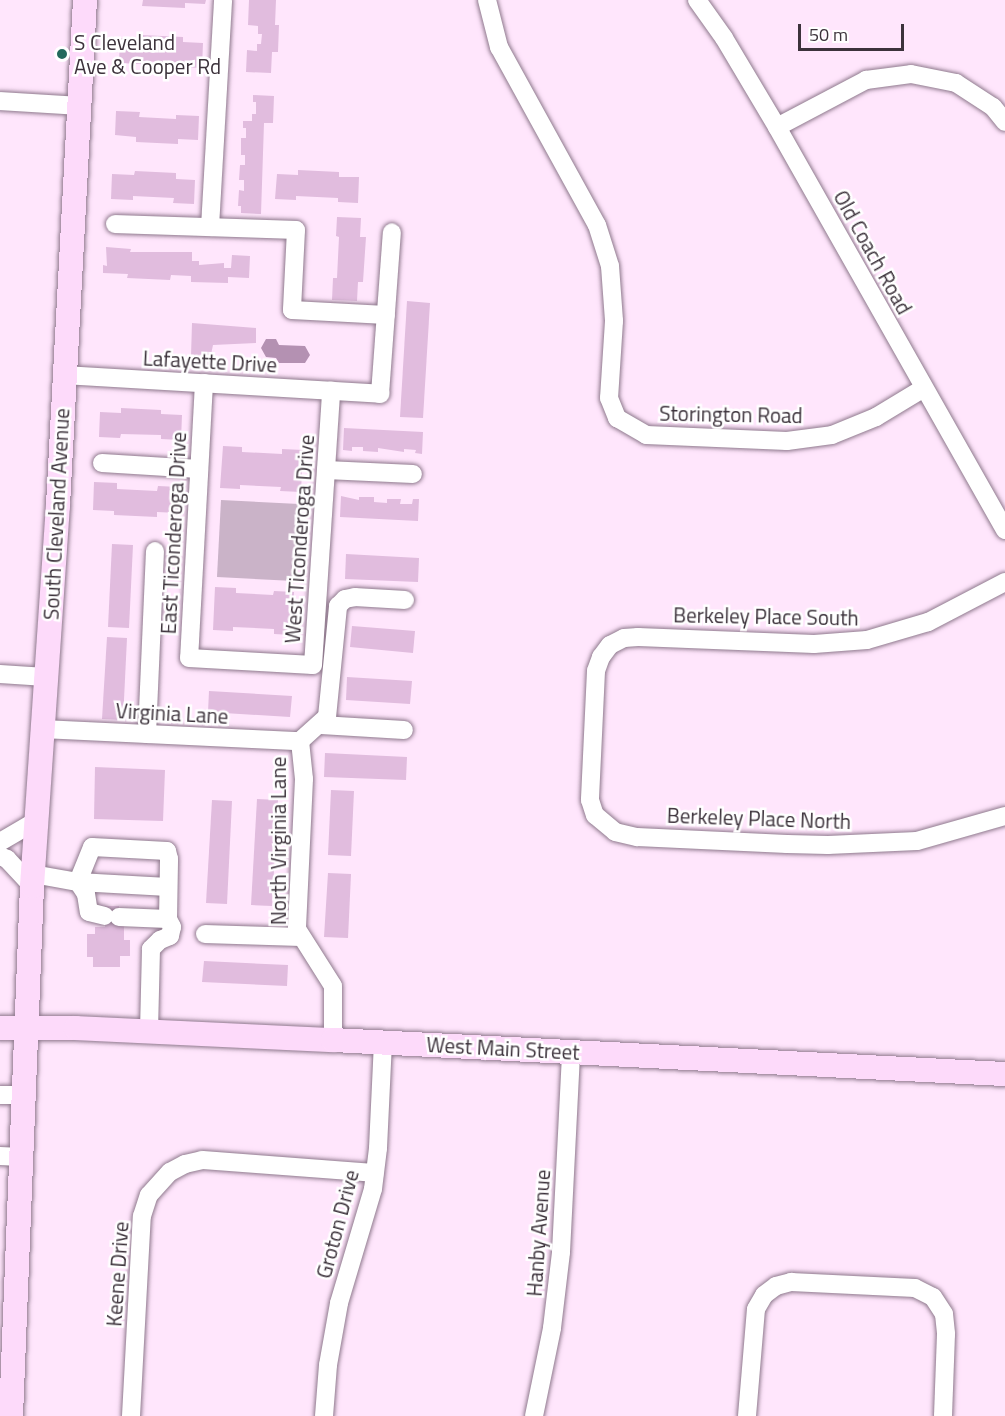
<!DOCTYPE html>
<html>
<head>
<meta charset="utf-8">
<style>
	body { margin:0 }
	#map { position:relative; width:1005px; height:1416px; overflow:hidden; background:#ffe6fc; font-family:"Titillium Web",sans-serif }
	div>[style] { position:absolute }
	.green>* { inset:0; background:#cab3c8 }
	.water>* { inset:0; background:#b491b2 }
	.building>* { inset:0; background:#e1bcde }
	.roads { filter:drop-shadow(0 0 2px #8f798d) drop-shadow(0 0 2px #8f798d) }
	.minor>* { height:18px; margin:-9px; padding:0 9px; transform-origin:9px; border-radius:9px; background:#fff }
	.major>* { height:24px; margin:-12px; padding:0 12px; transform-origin:12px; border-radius:12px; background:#fddafa }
	.dots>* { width:16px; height:16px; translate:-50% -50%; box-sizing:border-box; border:3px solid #fff; border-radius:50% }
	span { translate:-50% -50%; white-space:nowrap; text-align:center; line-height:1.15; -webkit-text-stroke:5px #fff; paint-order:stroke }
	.poi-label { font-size:21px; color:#3c323b }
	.left { translate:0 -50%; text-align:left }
	.street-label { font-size:21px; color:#3c323b }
	.scale { position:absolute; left:798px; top:24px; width:106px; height:27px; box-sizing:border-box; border:3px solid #3c323b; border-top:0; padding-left:8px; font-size:18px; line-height:21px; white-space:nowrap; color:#3c323b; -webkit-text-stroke:4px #fff; paint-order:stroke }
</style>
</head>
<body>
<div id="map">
	<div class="green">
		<i style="clip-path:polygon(221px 500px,299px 504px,294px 581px,217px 577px)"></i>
	</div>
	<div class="water">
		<i style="clip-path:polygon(266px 339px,276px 339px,279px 345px,305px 346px,310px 355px,305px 363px,279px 363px,276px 358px,266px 357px,261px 348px)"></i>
	</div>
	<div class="building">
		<i style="clip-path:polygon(143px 0,206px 0,205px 4px,185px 3px,185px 8px,142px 6px)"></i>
		<i style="clip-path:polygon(249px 0,276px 0,275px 25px,279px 25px,278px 52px,272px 52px,271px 73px,246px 72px,247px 50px,257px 51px,257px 44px,261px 44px,262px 34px,258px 34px,258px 26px,248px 25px)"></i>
		<i style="clip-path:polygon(141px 35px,183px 37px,183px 42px,203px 43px,202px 68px,181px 67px,181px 63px,141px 61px,141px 64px,119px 63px,120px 38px,141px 39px)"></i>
		<i style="clip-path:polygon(253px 95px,274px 96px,273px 123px,264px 123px,261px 214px,241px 213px,241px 206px,238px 206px,239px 190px,244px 191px,244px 180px,239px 180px,240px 165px,245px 165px,245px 155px,241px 155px,241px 138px,246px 138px,246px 128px,243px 128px,243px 121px,252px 121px,252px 114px,256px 114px,256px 102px,253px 102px)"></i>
		<i style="clip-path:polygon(116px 111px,140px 112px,139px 117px,176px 119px,176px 115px,199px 116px,198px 140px,178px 139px,178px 144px,136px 142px,136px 137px,115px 135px)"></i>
		<i style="clip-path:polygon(298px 170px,339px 172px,339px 177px,359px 177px,358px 203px,338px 202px,338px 198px,296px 196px,296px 200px,275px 199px,277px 174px,298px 175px)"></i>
		<i style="clip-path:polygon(135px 171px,176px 173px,176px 179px,195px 180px,194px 204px,173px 203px,174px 198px,133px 196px,133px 200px,111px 199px,112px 174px,134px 175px)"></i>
		<i style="clip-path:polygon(337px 217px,361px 218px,360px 237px,366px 237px,363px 282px,358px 282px,357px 301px,332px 300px,333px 278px,337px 278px,339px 237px,336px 236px)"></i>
		<i style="clip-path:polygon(106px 247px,131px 249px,130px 252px,192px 252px,192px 261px,199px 261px,199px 265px,224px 263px,224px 268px,231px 268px,232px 255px,250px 256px,249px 278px,228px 277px,228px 283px,191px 282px,191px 276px,171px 275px,170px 280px,127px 278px,128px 274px,103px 273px,103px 265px,107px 266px)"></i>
		<i style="clip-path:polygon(407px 301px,430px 303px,423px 418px,400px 417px)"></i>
		<i style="clip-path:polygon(192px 323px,256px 328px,256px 343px,213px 345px,208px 369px,194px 369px,195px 356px,191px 356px)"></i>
		<i style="clip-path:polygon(121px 408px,161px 410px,161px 414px,182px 415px,181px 440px,161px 439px,161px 435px,121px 434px,120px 438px,99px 437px,100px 412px,121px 413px)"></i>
		<i style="clip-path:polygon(344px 428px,423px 432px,422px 454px,415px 453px,416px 450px,404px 449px,404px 452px,378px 448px,378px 452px,363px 451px,363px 447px,352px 447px,352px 451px,343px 450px)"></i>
		<i style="clip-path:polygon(223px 446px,242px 447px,242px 452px,282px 454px,282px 449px,303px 450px,301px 492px,280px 491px,281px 487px,240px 485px,240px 489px,220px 488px)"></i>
		<i style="clip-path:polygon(94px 482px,117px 483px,117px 489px,157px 491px,158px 486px,179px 487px,178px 513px,157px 512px,157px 517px,114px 515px,114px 511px,93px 510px)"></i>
		<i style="clip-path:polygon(341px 496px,359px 500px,359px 497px,374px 497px,374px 502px,387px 503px,387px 499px,401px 499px,400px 504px,412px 504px,413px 499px,419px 499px,418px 521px,340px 517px)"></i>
		<i style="clip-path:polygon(112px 544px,133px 545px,129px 628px,108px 627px)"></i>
		<i style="clip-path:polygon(346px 554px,419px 558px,418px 582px,345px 579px)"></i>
		<i style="clip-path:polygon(215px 587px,236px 588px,236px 593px,273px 595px,274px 591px,294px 592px,292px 635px,274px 634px,274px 629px,233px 627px,233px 631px,213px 630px)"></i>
		<i style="clip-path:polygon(352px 626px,415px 631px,413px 653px,350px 647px)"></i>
		<i style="clip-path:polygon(107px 637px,127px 638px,123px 720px,102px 719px)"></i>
		<i style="clip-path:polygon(347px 677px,412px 681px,410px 704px,346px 700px)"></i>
		<i style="clip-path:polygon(209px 691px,292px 696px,290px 717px,208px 712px)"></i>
		<i style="clip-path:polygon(325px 753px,407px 757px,406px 780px,324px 777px)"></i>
		<i style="clip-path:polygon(95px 767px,165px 770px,163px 821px,94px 819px)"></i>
		<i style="clip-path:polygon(331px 790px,354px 791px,351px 856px,328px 855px)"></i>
		<i style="clip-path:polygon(257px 799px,278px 800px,272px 906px,251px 905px)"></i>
		<i style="clip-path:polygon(212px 800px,232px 801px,227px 904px,206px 903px)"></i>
		<i style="clip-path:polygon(328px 873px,351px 874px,348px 938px,324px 937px)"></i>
		<i style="clip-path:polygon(105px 906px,119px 906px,119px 926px,124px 926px,124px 940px,130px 940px,130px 956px,120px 956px,120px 967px,93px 967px,93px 957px,87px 957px,87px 934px,95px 934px,95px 927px,105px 927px)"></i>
		<i style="clip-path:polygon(204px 961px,288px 965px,287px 986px,202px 982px)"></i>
	</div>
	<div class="roads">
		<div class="minor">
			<i style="left:487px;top:0;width:49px;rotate:75.7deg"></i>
			<i style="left:499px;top:47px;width:203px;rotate:61.2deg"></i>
			<i style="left:597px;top:225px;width:43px;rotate:72.4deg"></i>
			<i style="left:610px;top:266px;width:55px;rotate:85.8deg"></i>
			<i style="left:614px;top:321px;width:77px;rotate:93.7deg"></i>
			<i style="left:609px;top:398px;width:22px;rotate:68deg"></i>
			<i style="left:617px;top:418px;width:34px;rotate:30deg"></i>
			<i style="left:646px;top:435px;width:141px;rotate:2.4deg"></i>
			<i style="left:787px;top:441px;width:45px;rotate:-7.6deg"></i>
			<i style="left:832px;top:435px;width:48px;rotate:-22.2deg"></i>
			<i style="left:876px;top:417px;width:56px;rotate:-31.1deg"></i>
			<i style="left:697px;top:0;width:47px;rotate:54.6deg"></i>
			<i style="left:724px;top:38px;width:104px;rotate:59.2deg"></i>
			<i style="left:777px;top:127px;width:463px;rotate:60.5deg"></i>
			<i style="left:0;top:101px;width:80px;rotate:3.6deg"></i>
			<i style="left:777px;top:127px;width:101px;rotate:-27.8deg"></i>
			<i style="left:866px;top:80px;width:45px;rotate:-7.6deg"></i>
			<i style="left:911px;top:74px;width:46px;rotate:11.3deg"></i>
			<i style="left:956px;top:83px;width:44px;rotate:33deg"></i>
			<i style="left:993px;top:107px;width:19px;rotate:51deg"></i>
			<i style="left:115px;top:224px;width:181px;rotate:1.9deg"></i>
			<i style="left:296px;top:230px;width:80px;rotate:92.9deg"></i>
			<i style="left:292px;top:310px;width:94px;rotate:3deg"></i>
			<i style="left:210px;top:227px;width:227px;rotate:-86.7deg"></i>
			<i style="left:64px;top:375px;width:317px;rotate:3.4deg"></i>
			<i style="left:380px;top:394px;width:162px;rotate:-85.8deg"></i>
			<i style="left:204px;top:383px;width:275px;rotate:93.1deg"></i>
			<i style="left:189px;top:658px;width:124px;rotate:3.2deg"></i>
			<i style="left:313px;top:665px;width:275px;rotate:-86.2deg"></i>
			<i style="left:102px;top:463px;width:97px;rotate:3.5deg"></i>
			<i style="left:326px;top:470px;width:87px;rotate:2.6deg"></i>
			<i style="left:1005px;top:582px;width:87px;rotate:152.5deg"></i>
			<i style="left:928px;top:622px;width:64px;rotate:163.6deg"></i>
			<i style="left:867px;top:640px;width:53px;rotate:175.7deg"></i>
			<i style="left:814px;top:644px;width:176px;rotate:-177.7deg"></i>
			<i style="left:638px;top:637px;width:14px;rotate:176deg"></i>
			<i style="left:624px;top:638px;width:16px;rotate:153deg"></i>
			<i style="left:610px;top:645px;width:15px;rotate:127deg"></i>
			<i style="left:601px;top:657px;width:15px;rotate:110deg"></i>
			<i style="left:596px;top:671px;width:129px;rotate:92.7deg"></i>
			<i style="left:590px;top:800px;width:16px;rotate:72deg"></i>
			<i style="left:595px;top:815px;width:26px;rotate:40deg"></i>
			<i style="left:615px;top:832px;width:23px;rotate:13deg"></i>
			<i style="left:637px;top:837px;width:150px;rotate:2.7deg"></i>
			<i style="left:787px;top:844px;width:41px;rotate:1.4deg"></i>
			<i style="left:828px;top:845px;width:89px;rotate:-2.6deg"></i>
			<i style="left:917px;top:841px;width:91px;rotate:-15.9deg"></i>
			<i style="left:0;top:674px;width:46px;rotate:3.7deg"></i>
			<i style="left:321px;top:725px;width:83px;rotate:3.4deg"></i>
			<i style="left:42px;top:729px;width:258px;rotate:2.7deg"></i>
			<i style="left:147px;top:734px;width:183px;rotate:-87.5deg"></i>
			<i style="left:300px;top:741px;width:38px;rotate:84deg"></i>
			<i style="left:304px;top:779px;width:150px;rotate:92.7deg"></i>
			<i style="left:297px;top:929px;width:67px;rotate:57.7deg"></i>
			<i style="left:333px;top:986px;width:54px;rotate:90deg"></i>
			<i style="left:300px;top:741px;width:36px;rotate:-42deg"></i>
			<i style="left:327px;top:717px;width:112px;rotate:-84.3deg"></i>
			<i style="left:338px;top:606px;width:10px;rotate:-45deg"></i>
			<i style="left:345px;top:599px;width:10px;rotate:-11deg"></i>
			<i style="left:355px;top:597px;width:50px;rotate:3.4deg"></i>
			<i style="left:0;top:842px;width:42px;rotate:-30.3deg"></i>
			<i style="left:0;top:856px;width:8px;rotate:23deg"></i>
			<i style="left:7px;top:859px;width:37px;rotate:47deg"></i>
			<i style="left:33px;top:874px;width:46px;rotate:10.1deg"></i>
			<i style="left:78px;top:882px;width:14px;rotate:56deg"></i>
			<i style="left:86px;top:894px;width:18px;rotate:81deg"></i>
			<i style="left:89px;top:912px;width:16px;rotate:14deg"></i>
			<i style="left:119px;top:917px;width:49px;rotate:2.3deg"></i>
			<i style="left:168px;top:919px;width:9px;rotate:63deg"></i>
			<i style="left:172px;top:927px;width:9px;rotate:103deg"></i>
			<i style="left:170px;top:936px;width:11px;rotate:158deg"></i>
			<i style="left:160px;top:940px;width:13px;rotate:135deg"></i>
			<i style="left:151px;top:949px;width:83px;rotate:91.4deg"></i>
			<i style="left:168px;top:919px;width:60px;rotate:-89deg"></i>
			<i style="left:169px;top:859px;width:8px;rotate:-104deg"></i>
			<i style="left:167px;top:851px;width:75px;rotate:-176.9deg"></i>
			<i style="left:92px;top:847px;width:38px;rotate:112deg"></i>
			<i style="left:78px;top:882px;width:90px;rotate:3.2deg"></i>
			<i style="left:205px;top:934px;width:95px;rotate:1.8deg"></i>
			<i style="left:0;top:1095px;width:24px"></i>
			<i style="left:0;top:1156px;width:21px;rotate:3deg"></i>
			<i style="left:131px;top:1416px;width:200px;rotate:-86.9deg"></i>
			<i style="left:142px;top:1216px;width:22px;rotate:-72deg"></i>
			<i style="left:149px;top:1195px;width:31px;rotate:-48deg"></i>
			<i style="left:170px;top:1172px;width:17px;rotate:-28deg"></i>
			<i style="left:185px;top:1164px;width:17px;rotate:-13deg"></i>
			<i style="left:202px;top:1160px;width:173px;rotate:4.3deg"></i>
			<i style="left:324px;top:1416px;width:51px;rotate:-85.5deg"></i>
			<i style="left:328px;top:1365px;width:63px;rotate:-79.9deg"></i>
			<i style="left:339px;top:1303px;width:119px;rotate:-73.4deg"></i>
			<i style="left:373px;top:1189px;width:41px;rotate:-83deg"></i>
			<i style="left:378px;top:1148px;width:106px;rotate:-87.3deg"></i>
			<i style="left:534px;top:1416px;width:90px;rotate:-78.4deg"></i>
			<i style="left:552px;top:1328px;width:77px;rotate:-83.2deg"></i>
			<i style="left:561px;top:1252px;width:200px;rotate:-87.1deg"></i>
			<i style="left:747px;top:1416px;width:107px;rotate:-85.2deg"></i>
			<i style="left:756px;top:1309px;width:16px;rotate:-60deg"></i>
			<i style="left:764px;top:1295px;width:15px;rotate:-37deg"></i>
			<i style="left:776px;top:1286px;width:16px;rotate:-15deg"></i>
			<i style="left:791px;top:1282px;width:124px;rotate:2.8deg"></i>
			<i style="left:915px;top:1288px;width:20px;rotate:27deg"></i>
			<i style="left:933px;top:1297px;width:20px;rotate:57deg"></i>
			<i style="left:944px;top:1314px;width:20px;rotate:84deg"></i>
			<i style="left:946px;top:1334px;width:82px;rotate:92.1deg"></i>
		</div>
		<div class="major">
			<i style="left:0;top:1028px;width:76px"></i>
			<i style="left:76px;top:1028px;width:257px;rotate:2.7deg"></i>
			<i style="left:333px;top:1040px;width:673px;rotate:2.9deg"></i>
			<i style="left:11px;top:1416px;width:530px;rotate:-87.73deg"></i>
			<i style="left:32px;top:886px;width:382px;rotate:-86.1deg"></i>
			<i style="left:58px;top:505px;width:506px;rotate:-86.94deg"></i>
		</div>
	</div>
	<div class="dots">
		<i style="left:62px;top:54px;background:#23695c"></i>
	</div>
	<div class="poi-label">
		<span class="left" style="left:74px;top:54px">S Cleveland<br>Ave &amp; Cooper Rd</span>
	</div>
	<div class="street-label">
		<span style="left:873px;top:252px;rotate:61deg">Old Coach Road</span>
		<span style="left:210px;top:361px;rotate:3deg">Lafayette Drive</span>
		<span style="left:731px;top:414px;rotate:1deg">Storington Road</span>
		<span style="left:56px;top:514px;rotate:-87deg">South Cleveland Avenue</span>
		<span style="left:173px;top:533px;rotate:-87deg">East Ticonderoga Drive</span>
		<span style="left:299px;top:539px;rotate:-86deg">West Ticonderoga Drive</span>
		<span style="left:766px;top:616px;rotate:1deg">Berkeley Place South</span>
		<span style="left:172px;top:713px;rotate:3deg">Virginia Lane</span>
		<span style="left:759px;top:818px;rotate:2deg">Berkeley Place North</span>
		<span style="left:278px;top:841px;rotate:-90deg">North Virginia Lane</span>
		<span style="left:503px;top:1048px;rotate:3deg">West Main Street</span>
		<span style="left:337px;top:1224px;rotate:-75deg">Groton Drive</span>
		<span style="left:538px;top:1233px;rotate:-86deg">Hanby Avenue</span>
		<span style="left:117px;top:1274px;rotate:-86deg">Keene Drive</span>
	</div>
	<div class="scale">50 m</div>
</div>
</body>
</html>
